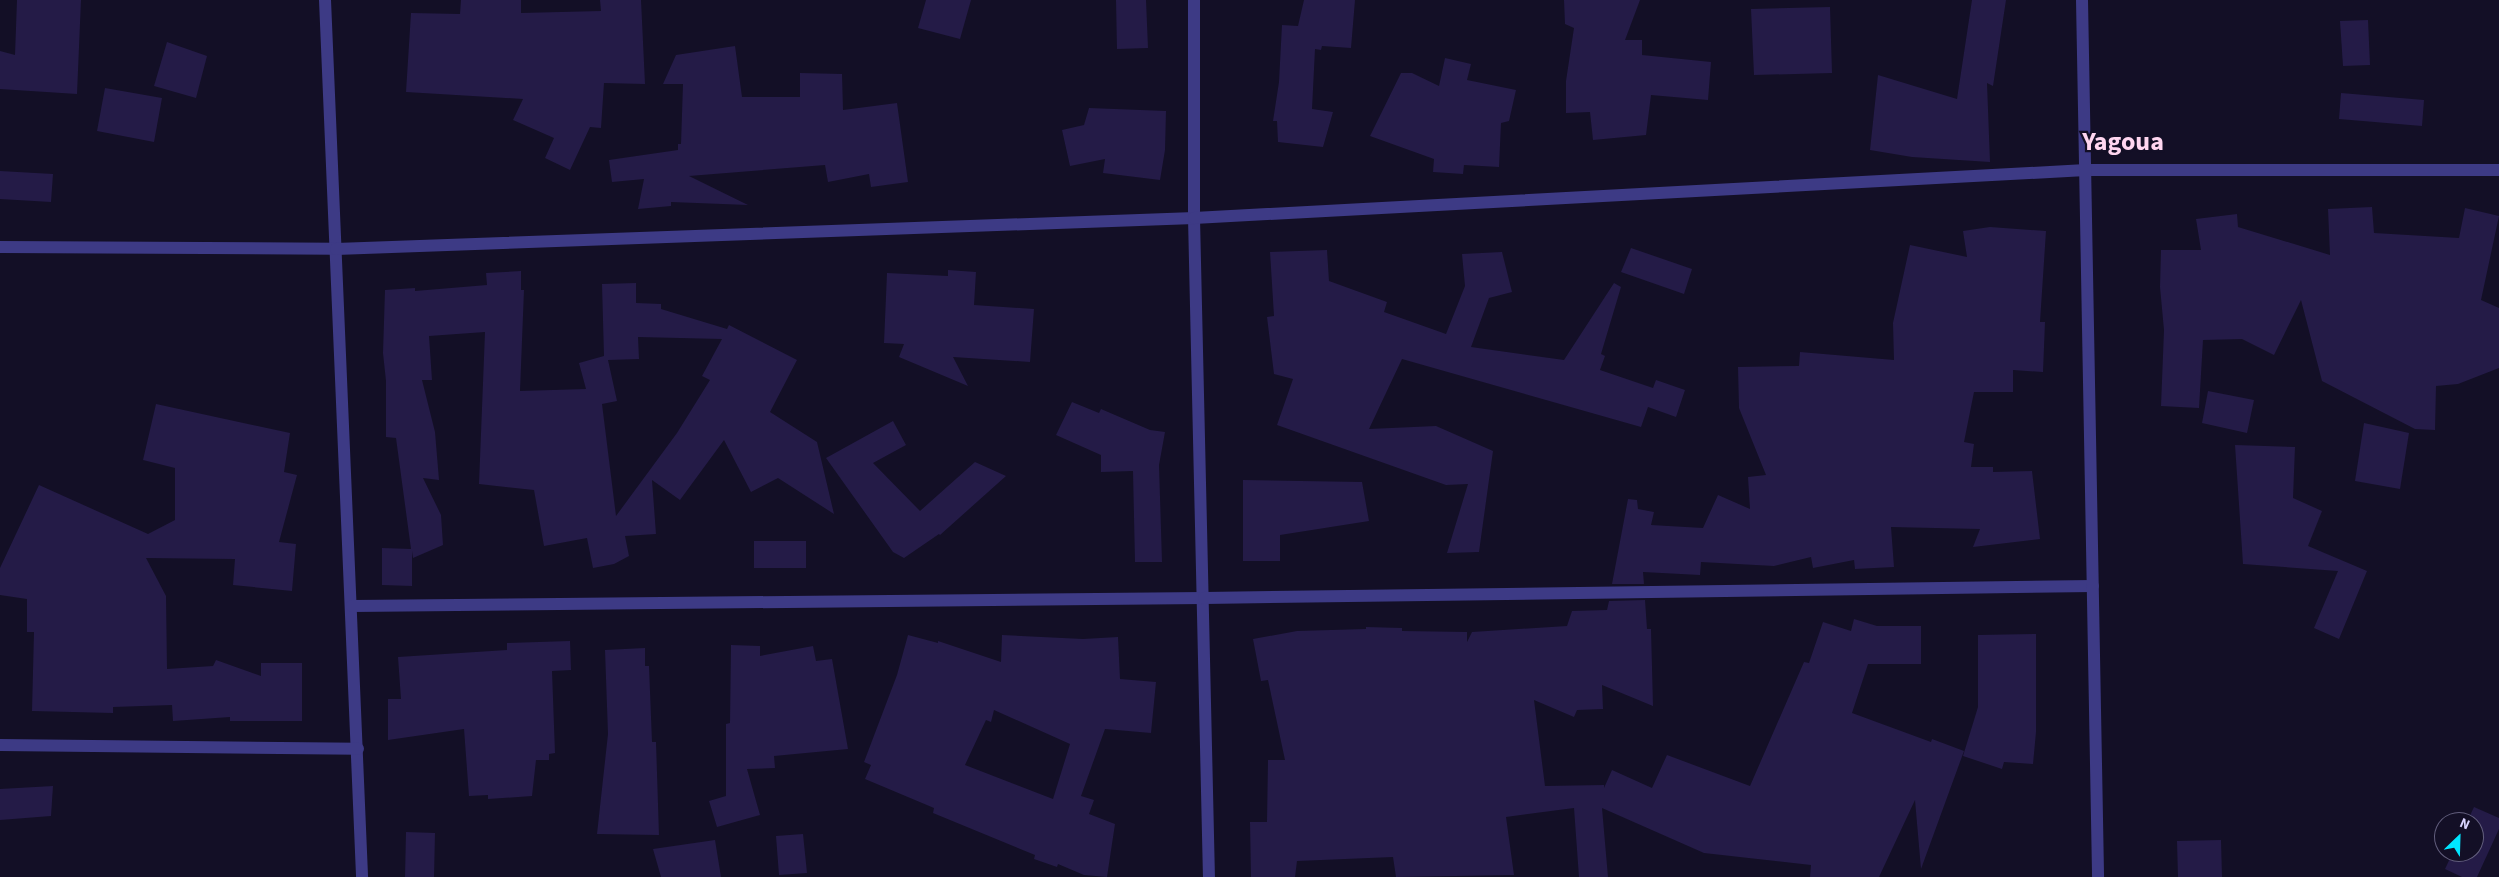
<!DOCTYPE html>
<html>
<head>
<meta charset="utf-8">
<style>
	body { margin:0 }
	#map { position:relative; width:2499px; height:877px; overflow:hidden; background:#130f26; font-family:"Source Sans 3",sans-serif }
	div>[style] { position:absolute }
	.building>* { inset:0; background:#241b47 }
	.minor>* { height:12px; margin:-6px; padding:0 6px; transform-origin:6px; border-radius:6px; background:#3d3a85 }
	.tertiary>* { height:12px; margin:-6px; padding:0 6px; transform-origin:6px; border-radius:6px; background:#3d3a85 }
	span { translate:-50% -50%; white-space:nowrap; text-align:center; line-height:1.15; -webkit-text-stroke:4.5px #130f26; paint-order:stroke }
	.town-label { font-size:26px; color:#ffd6f0; font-weight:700 }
	.north { position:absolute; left:2434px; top:812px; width:50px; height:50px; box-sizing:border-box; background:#130f26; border:1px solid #625e7d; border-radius:50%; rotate:24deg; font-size:14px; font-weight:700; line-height:20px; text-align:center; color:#d9d4ff }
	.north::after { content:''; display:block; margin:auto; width:18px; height:22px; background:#00e5ff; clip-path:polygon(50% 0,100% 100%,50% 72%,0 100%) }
</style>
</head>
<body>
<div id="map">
	<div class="building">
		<i style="clip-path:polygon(17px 0,81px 0,77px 94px,0 89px,0 51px,15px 55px)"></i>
		<i style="clip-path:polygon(461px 0,521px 0,521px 13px,601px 11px,600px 0,641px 0,645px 84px,604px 83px,601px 128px,590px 127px,570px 170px,545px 158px,554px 138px,513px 120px,523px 99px,406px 92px,411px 13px,460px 14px)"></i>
		<i style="clip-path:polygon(926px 0,971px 0,960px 39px,918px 28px)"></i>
		<i style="clip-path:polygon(1116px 0,1146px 0,1148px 48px,1117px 49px)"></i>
		<i style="clip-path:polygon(1304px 0,1355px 0,1351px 48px,1322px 46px,1321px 50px,1315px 49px,1312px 109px,1333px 112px,1323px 147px,1278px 142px,1277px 121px,1273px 121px,1279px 82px,1282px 25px,1298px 26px)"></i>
		<i style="clip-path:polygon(1564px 0,1640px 0,1625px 40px,1642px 40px,1642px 55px,1711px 62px,1708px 100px,1651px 95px,1646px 135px,1593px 140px,1590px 112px,1566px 113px,1566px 81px,1574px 28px,1565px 24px)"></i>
		<i style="clip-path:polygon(1972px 0,2006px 0,1993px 86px,1987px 83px,1990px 162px,1912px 157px,1870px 150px,1878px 75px,1957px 99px)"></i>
		<i style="clip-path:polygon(1830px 7px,1832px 73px,1754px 75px,1751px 9px)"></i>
		<i style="clip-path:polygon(2368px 20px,2370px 65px,2343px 66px,2340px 21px)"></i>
		<i style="clip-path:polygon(167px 42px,207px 56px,196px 98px,154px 86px)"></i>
		<i style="clip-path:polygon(735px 46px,742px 97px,800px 97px,800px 73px,842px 74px,843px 110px,897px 103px,908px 182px,871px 187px,869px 174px,828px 182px,825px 165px,689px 176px,748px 205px,671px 202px,671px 206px,638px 209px,644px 179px,612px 182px,609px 160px,678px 150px,678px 144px,681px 144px,683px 84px,663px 84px,676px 55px)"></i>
		<i style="clip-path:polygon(1445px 58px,1471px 64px,1467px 80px,1516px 90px,1509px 121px,1501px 123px,1499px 167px,1464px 165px,1463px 174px,1433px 172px,1434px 159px,1370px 136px,1401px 73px,1412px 73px,1439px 86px)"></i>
		<i style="clip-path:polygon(105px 88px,162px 98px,154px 142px,97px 131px)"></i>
		<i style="clip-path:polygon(2341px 93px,2424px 100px,2422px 126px,2339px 119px)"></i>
		<i style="clip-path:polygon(1089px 108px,1166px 111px,1165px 150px,1160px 180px,1103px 173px,1105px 159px,1070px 166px,1062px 130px,1084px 125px)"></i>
		<i style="clip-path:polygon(0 171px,53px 174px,51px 202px,0 199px)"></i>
		<i style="clip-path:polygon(2372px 207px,2374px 233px,2459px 238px,2465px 208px,2499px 216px,2481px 300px,2499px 308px,2499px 368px,2458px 384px,2436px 386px,2435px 430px,2415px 429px,2322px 381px,2301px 300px,2274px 355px,2242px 339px,2203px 340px,2199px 408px,2161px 406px,2164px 330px,2160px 287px,2161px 250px,2201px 250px,2196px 219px,2237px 214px,2238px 227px,2330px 255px,2328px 209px)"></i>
		<i style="clip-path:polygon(1990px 227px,2046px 231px,2040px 322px,2045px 322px,2043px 372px,2013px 370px,2013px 392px,1974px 392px,1964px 442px,1974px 444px,1971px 467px,1993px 467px,1993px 472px,2032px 471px,2040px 539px,1973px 547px,1980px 529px,1891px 527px,1894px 567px,1855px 569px,1854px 560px,1813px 568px,1811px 557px,1774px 566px,1701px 562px,1700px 575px,1643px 572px,1644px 584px,1612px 584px,1628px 499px,1637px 500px,1638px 509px,1654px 512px,1651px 525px,1703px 528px,1718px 495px,1750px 509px,1748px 477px,1766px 475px,1739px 408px,1738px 367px,1799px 366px,1800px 352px,1894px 360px,1893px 323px,1910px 245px,1967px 257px,1963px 231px)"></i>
		<i style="clip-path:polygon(1631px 248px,1692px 269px,1684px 294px,1621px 272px)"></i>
		<i style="clip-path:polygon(1327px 250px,1329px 281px,1387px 302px,1384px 312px,1446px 334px,1465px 286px,1462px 254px,1502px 252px,1512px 292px,1489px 298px,1471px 347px,1564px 360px,1614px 283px,1621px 287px,1601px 354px,1605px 356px,1600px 370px,1653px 388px,1656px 380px,1685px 390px,1676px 417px,1648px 407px,1641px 427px,1402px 359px,1369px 429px,1436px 426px,1493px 451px,1479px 552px,1447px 553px,1468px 484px,1446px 485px,1277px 425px,1293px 379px,1274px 374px,1267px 317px,1274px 316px,1270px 252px)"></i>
		<i style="clip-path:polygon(948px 270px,976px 272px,974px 305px,1034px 309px,1030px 362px,953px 357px,968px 386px,899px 357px,904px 344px,884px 343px,887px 273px,948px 276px)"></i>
		<i style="clip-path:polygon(evenodd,521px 271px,521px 290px,524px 290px,520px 391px,586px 389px,579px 363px,604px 356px,602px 284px,636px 283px,636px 303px,661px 304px,661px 309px,727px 329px,729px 325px,797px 360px,770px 412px,817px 442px,834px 514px,778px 478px,751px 492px,724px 440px,680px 500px,652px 480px,656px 534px,625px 536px,629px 556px,614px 564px,593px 568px,587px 538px,544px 546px,534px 490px,479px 484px,485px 332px,429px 336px,432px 380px,422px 380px,435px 432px,439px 480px,423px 478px,441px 515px,443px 545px,413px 558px,412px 551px,412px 586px,382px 585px,382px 548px,411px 549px,396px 438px,386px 437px,386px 381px,383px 353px,385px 290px,415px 288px,415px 291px,487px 285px,486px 273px,521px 271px,638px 337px,722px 339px,702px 376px,710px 380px,677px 433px,616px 516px,602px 404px,617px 401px,608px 360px,639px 359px,638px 337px)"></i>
		<i style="clip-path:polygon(2208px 391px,2254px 400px,2247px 433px,2202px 423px)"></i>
		<i style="clip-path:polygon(1072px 402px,1099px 413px,1101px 409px,1150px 430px,1165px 432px,1159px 465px,1162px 562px,1135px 562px,1133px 471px,1101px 472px,1101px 455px,1056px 435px)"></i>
		<i style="clip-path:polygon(156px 404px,290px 433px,284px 472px,297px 475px,279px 542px,296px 544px,292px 591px,233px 585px,235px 559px,146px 558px,166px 596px,167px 669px,213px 666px,216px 660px,261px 676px,261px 663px,302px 663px,302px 721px,230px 721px,230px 717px,173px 721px,172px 705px,113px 707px,113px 713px,32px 711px,34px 632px,27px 632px,27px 599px,0 595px,0 568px,39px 485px,148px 534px,175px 520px,175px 468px,143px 460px)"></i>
		<i style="clip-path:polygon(893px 421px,906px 445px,873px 463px,920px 511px,975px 462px,1006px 476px,940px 535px,939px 534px,904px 558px,893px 552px,826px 458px)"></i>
		<i style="clip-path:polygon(2364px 423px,2409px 433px,2400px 489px,2355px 481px)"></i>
		<i style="clip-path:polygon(2235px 445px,2295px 447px,2293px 498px,2322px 511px,2308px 546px,2367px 571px,2339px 639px,2314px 628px,2338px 571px,2243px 564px)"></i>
		<i style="clip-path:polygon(1243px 480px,1362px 482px,1369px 521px,1280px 535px,1280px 561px,1243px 561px)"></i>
		<i style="clip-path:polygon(754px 541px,806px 541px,806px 568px,754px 568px)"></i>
		<i style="clip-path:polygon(1645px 600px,1647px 629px,1651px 629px,1653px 706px,1602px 685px,1603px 709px,1577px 710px,1574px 717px,1534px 700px,1545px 786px,1604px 785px,1604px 788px,1612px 770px,1652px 788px,1667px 755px,1750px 786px,1804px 662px,1809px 663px,1823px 622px,1851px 631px,1854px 619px,1877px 626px,1921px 626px,1921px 664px,1868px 664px,1852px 713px,1931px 742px,1932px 739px,1964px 751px,1921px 869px,1915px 800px,1879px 877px,1810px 877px,1811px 865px,1704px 853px,1602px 808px,1608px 877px,1579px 877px,1574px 808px,1506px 817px,1514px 875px,1396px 877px,1393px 857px,1297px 861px,1295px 877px,1251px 877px,1250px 822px,1267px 822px,1268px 760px,1285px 760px,1268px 680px,1261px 681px,1253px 639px,1297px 631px,1366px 629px,1366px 627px,1402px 628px,1402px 631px,1467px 632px,1467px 642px,1472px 632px,1567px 626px,1572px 611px,1607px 610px,1609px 601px)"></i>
		<i style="clip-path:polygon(2036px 634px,2036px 732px,2033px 764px,2004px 762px,2002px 769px,1963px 756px,1978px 707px,1978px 635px)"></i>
		<i style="clip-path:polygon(evenodd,908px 635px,938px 643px,938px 641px,1001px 662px,1002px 635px,1083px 639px,1118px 637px,1120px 679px,1156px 682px,1151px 733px,1105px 729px,1081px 796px,1094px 800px,1089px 814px,1115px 824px,1107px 877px,1084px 875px,1058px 864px,1057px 867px,1034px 859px,1035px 855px,933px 813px,934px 808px,865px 779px,871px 765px,864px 762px,897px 675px,908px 635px,994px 710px,1070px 744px,1053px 799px,965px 765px,986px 720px,991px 722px,994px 710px)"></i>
		<i style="clip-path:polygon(570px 641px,571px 670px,552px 671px,555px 753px,549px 754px,549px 760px,536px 760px,532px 796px,488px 799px,488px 795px,469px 796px,464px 729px,388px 740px,388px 699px,401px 699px,398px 657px,507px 650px,507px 643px)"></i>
		<i style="clip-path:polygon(731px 645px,760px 646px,760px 656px,813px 646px,816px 661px,832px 659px,848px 749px,774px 756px,775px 768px,747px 769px,760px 815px,717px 827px,709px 801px,726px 796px,726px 724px,730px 723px)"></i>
		<i style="clip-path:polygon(645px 648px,645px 666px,649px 666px,652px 742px,656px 742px,659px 835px,597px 834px,608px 734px,605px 650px)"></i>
		<i style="clip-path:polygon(53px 786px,51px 816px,0 820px,0 789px)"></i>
		<i style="clip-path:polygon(2474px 807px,2499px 818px,2499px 829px,2477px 877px,2462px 877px,2445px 869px,2453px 852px,2474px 852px,2474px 822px,2467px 822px)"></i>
		<i style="clip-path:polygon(406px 832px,435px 833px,434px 877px,405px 877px)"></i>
		<i style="clip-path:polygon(803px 834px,807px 873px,779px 875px,776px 836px)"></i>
		<i style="clip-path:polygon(715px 840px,721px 877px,661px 877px,653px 849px)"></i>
		<i style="clip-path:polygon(2221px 840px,2222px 877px,2178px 877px,2177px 841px)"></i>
	</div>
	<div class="minor">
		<i style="left:325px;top:0;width:878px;rotate:87.58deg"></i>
		<i style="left:1194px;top:0;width:218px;rotate:90deg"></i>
		<i style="left:1194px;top:218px;width:659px;rotate:88.7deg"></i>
		<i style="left:0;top:247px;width:336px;rotate:0.3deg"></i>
		<i style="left:336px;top:249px;width:859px;rotate:-2.07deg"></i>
		<i style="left:1194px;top:218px;width:893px;rotate:-3.08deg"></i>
		<i style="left:2086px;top:170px;width:413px"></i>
		<i style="left:352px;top:606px;width:852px;rotate:-0.54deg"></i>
		<i style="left:1204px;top:598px;width:889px;rotate:-0.77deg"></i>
		<i style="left:0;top:745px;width:358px;rotate:0.6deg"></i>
	</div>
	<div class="tertiary">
		<i style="left:2082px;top:0;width:877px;rotate:88.95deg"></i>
	</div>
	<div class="town-label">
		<span style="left:2123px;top:142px">Yagoua</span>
	</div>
	<div class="north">N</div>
</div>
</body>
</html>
